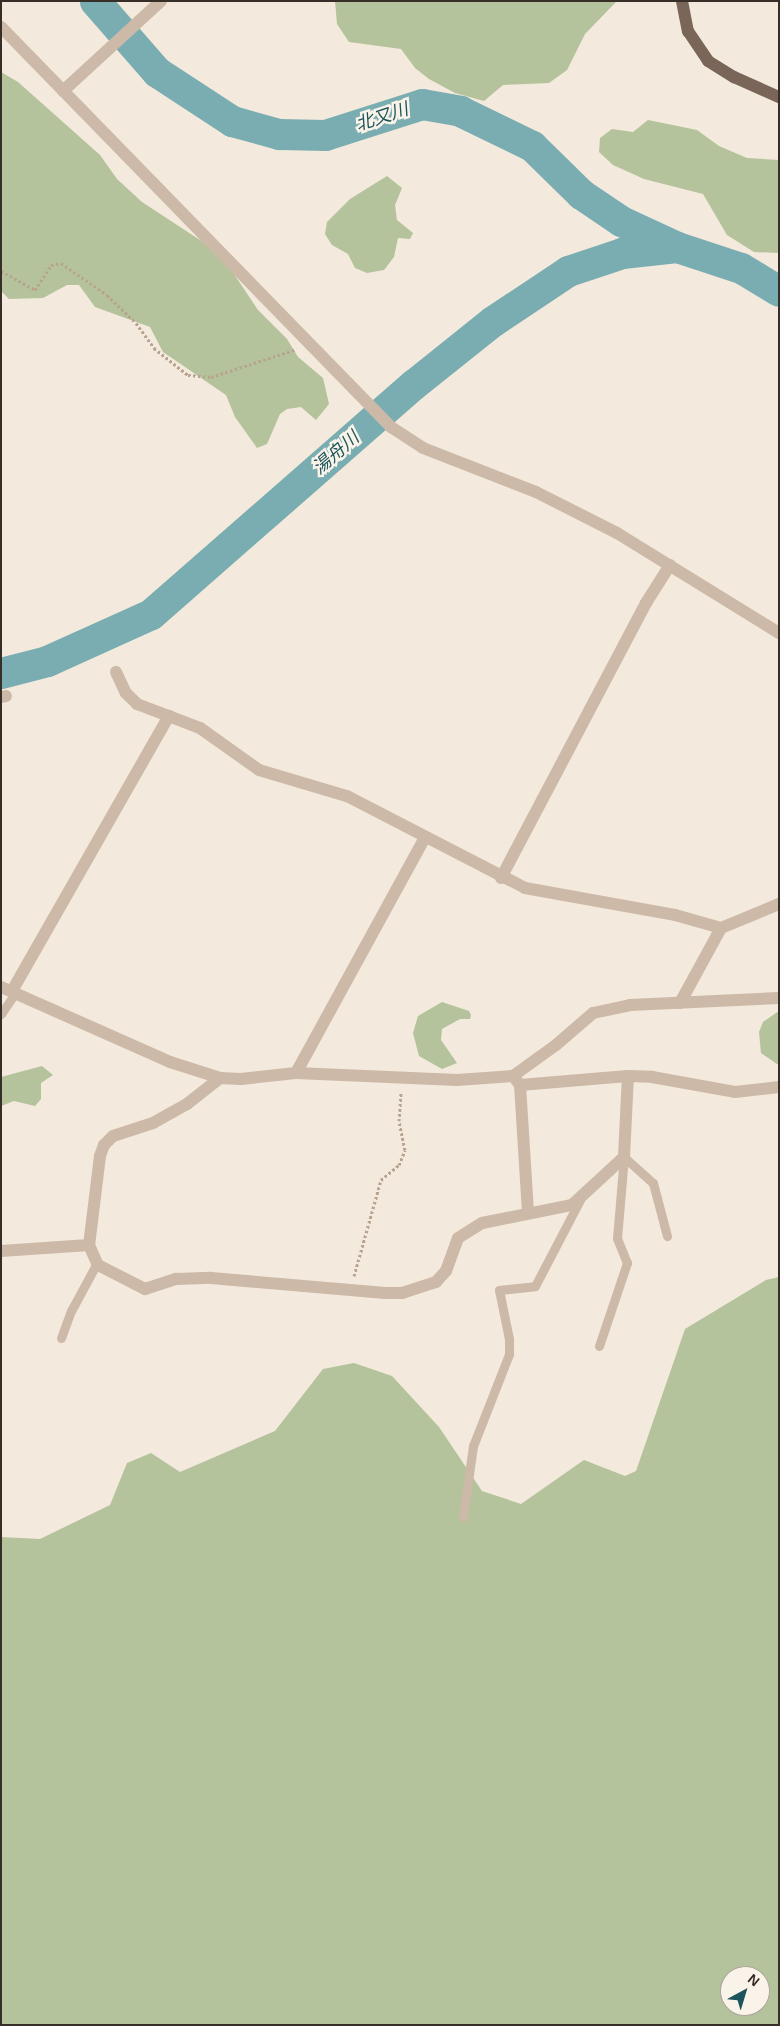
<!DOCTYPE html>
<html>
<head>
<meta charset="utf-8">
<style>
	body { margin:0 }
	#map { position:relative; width:780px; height:2026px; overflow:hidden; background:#f3e9dc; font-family:Helvetica,"Noto Sans JP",sans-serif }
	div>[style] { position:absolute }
	.green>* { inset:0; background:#b4c39b }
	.river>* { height:31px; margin:-15.5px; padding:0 15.5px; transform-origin:15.5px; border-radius:15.5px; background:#7aadb1 }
	.path>* { height:3px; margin-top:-1.5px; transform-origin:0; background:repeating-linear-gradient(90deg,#b8a391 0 2.5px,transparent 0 5px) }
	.lane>* { height:9px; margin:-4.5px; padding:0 4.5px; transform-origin:4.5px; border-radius:4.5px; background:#ccb9a7 }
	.street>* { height:12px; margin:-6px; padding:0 6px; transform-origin:6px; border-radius:6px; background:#ccb9a7 }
	.primary>* { height:12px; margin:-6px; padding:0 6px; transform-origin:6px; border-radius:6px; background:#7a6559 }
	span { translate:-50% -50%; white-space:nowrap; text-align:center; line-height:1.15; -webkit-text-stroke:5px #faf3e9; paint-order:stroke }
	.water-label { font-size:18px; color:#1c555b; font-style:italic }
	.frame { position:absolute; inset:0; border:2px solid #382e28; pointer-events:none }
	.north { position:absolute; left:720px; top:1966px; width:50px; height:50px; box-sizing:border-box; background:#faf3e9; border:1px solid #aca49c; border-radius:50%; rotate:39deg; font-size:14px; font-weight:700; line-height:20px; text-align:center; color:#382e28 }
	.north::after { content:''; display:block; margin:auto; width:18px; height:22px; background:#1c555b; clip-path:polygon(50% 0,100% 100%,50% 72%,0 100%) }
</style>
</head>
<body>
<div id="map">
	<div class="green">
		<i style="clip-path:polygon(335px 1px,617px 1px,585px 34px,567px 70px,549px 83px,503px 85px,484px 101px,455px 93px,429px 79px,415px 68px,401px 49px,349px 42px,337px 24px)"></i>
		<i style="clip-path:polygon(1px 72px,18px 82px,100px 155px,117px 179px,142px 202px,203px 242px,232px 271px,258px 310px,287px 339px,298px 357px,323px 378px,329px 404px,316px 420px,301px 407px,287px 409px,280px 414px,267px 444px,257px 448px,235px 417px,226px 395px,163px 352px,150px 327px,95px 307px,79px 285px,67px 285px,43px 298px,9px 299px,1px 291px)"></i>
		<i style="clip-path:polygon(648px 120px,697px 130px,719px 146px,747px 158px,779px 160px,779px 253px,754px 252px,727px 235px,703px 194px,644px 179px,613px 165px,599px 152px,600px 138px,612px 129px,633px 132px)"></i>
		<i style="clip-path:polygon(387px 176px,402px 188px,395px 205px,397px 220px,413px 233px,410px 239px,398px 238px,394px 257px,384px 270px,367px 273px,355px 268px,348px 254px,332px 245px,325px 234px,327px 222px,350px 199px)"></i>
		<i style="clip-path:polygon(442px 1002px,469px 1011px,471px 1015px,470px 1019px,460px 1019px,442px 1029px,441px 1040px,457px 1063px,442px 1069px,419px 1056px,413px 1033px,418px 1016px)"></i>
		<i style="clip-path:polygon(779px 1011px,779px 1064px,777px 1064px,761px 1053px,759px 1032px,763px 1022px)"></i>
		<i style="clip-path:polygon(42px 1066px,53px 1075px,41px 1083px,41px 1099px,35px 1106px,14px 1101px,1px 1106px,1px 1077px)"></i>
		<i style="clip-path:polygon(evenodd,779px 1277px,779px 2025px,1px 2025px,1px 1537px,40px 1539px,110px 1505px,127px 1463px,151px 1453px,180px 1472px,275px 1431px,323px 1369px,354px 1363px,392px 1376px,439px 1427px,482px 1491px,521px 1504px,584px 1460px,625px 1476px,636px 1471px,685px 1329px,766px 1280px,779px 1277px,730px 1976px,760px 1976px,760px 2006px,730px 2006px,730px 1976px)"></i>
	</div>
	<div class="river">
		<i style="left:95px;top:1px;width:94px;rotate:48.9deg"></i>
		<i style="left:157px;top:72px;width:90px;rotate:33.2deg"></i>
		<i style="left:232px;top:121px;width:49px;rotate:15.5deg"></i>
		<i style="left:279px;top:134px;width:46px;rotate:1.2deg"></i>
		<i style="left:325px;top:135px;width:102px;rotate:-17.7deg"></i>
		<i style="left:422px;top:104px;width:39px;rotate:10deg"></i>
		<i style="left:460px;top:111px;width:80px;rotate:25.9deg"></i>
		<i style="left:532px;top:146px;width:69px;rotate:44.4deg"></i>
		<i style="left:581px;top:194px;width:48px;rotate:34deg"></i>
		<i style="left:621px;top:221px;width:62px;rotate:24.9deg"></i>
		<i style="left:677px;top:247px;width:67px;rotate:18.2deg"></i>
		<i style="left:741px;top:268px;width:44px;rotate:31.2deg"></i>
		<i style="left:1px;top:673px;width:48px;rotate:-14.6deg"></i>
		<i style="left:47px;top:661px;width:114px;rotate:-24.3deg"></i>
		<i style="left:151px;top:614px;width:349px;rotate:-41.2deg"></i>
		<i style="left:414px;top:384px;width:101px;rotate:-38.6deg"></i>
		<i style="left:493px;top:321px;width:90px;rotate:-33.7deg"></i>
		<i style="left:568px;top:271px;width:57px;rotate:-18.4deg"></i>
		<i style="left:622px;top:253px;width:55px;rotate:-6.2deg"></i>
	</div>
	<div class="path">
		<i style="left:1px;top:271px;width:39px;rotate:29deg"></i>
		<i style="left:35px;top:290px;width:30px;rotate:-57deg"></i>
		<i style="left:51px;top:265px;width:10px;rotate:-11deg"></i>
		<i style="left:61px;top:263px;width:56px;rotate:34.8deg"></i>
		<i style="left:107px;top:295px;width:40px;rotate:44deg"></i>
		<i style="left:136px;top:323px;width:31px;rotate:54deg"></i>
		<i style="left:154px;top:348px;width:43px;rotate:38.5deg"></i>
		<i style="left:188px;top:375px;width:23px;rotate:5deg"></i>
		<i style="left:211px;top:377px;width:90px;rotate:-18deg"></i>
		<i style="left:354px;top:1276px;width:100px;rotate:-74.3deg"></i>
		<i style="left:381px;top:1180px;width:23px;rotate:-40deg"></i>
		<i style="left:399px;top:1165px;width:16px;rotate:-68deg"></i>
		<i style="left:405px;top:1150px;width:30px;rotate:-102deg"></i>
		<i style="left:399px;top:1121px;width:29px;rotate:-86deg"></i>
	</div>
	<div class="lane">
		<i style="left:1px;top:1014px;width:25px;rotate:-56deg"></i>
		<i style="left:624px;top:1157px;width:39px;rotate:42deg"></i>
		<i style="left:653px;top:1183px;width:55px;rotate:75.2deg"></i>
		<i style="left:61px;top:1338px;width:29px;rotate:-70deg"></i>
		<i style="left:71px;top:1311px;width:55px;rotate:-61.6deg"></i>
		<i style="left:599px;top:1346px;width:88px;rotate:-71.4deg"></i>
		<i style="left:627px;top:1263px;width:27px;rotate:-112deg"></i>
		<i style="left:617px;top:1238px;width:81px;rotate:-85.1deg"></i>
		<i style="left:463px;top:1517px;width:72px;rotate:-82deg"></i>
		<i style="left:473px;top:1446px;width:99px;rotate:-68.6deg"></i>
		<i style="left:509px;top:1354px;width:15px;rotate:-90deg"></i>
		<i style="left:509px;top:1339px;width:50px;rotate:-101.5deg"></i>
		<i style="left:499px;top:1290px;width:36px;rotate:-6deg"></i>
		<i style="left:535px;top:1286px;width:97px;rotate:-62.4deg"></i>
	</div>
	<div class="street">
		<i style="left:1px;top:27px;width:559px;rotate:45.73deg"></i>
		<i style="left:391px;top:427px;width:38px;rotate:33deg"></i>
		<i style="left:423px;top:448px;width:121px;rotate:21.3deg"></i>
		<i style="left:536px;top:492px;width:91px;rotate:26.8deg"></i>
		<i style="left:617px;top:533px;width:190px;rotate:31.7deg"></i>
		<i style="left:63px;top:91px;width:133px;rotate:-42.6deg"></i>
		<i style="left:116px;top:672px;width:23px;rotate:65deg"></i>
		<i style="left:126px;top:693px;width:16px;rotate:45deg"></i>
		<i style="left:137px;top:704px;width:67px;rotate:20.9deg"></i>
		<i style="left:200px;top:728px;width:72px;rotate:35.4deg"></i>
		<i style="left:259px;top:770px;width:92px;rotate:16.5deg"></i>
		<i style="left:347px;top:796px;width:200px;rotate:27.3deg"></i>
		<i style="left:525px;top:888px;width:152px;rotate:10.2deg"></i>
		<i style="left:675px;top:915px;width:48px;rotate:15.8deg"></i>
		<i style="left:721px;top:928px;width:63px;rotate:-22.5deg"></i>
		<i style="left:1px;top:697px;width:5px;rotate:-11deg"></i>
		<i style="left:501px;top:878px;width:311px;rotate:-62.2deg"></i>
		<i style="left:646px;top:603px;width:45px;rotate:-57.7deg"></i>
		<i style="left:1px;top:987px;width:185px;rotate:23.9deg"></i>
		<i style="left:170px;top:1062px;width:52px;rotate:17.7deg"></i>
		<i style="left:220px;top:1078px;width:21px;rotate:3deg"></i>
		<i style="left:241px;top:1079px;width:55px;rotate:-6.2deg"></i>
		<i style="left:296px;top:1073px;width:161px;rotate:2.5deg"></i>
		<i style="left:457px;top:1080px;width:56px;rotate:-4.1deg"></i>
		<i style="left:513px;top:1076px;width:53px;rotate:-35.8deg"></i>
		<i style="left:556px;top:1045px;width:49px;rotate:-40.9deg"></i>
		<i style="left:593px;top:1013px;width:38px;rotate:-12deg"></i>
		<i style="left:630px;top:1005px;width:149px;rotate:-2.7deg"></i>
		<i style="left:12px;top:991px;width:317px;rotate:-60.3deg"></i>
		<i style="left:680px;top:1003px;width:85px;rotate:-61.3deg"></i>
		<i style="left:296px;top:1073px;width:269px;rotate:-61.3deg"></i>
		<i style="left:513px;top:1076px;width:11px;rotate:52deg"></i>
		<i style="left:520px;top:1085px;width:108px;rotate:-4.8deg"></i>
		<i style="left:628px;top:1076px;width:24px;rotate:2deg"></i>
		<i style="left:652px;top:1077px;width:84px;rotate:10.2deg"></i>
		<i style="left:735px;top:1092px;width:44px;rotate:-6.5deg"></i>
		<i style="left:220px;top:1078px;width:42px;rotate:141.8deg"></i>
		<i style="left:187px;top:1104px;width:39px;rotate:151deg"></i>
		<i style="left:153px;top:1123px;width:42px;rotate:162deg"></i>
		<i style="left:113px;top:1136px;width:13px;rotate:135deg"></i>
		<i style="left:104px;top:1145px;width:12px;rotate:110deg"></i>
		<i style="left:100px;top:1156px;width:90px;rotate:97deg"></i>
		<i style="left:89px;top:1245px;width:22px;rotate:66deg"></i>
		<i style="left:98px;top:1265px;width:53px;rotate:27.1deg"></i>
		<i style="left:145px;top:1289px;width:33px;rotate:-18deg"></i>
		<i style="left:176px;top:1279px;width:35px;rotate:-2deg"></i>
		<i style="left:211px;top:1278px;width:175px;rotate:4.9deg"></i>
		<i style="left:385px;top:1293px;width:17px"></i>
		<i style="left:402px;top:1293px;width:36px;rotate:-18deg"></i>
		<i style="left:436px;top:1282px;width:15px;rotate:-48deg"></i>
		<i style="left:446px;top:1271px;width:35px;rotate:-70deg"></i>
		<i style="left:458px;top:1238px;width:28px;rotate:-32deg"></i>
		<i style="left:482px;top:1223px;width:92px;rotate:-11.3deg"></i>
		<i style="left:572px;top:1205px;width:71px;rotate:-42.7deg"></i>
		<i style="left:624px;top:1157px;width:81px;rotate:-87.2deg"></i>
		<i style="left:520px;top:1085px;width:127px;rotate:86.4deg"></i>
		<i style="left:1px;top:1251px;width:88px;rotate:-3.9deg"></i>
	</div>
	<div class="primary">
		<i style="left:682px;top:1px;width:31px;rotate:79deg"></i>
		<i style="left:688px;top:31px;width:36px;rotate:56deg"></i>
		<i style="left:708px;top:61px;width:31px;rotate:32deg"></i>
		<i style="left:734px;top:77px;width:49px;rotate:24deg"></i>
	</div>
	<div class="water-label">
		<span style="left:382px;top:117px;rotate:-18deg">北又川</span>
		<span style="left:336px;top:453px;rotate:-41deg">湯舟川</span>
	</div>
	<div class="frame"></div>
	<div class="north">N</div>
</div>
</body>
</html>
